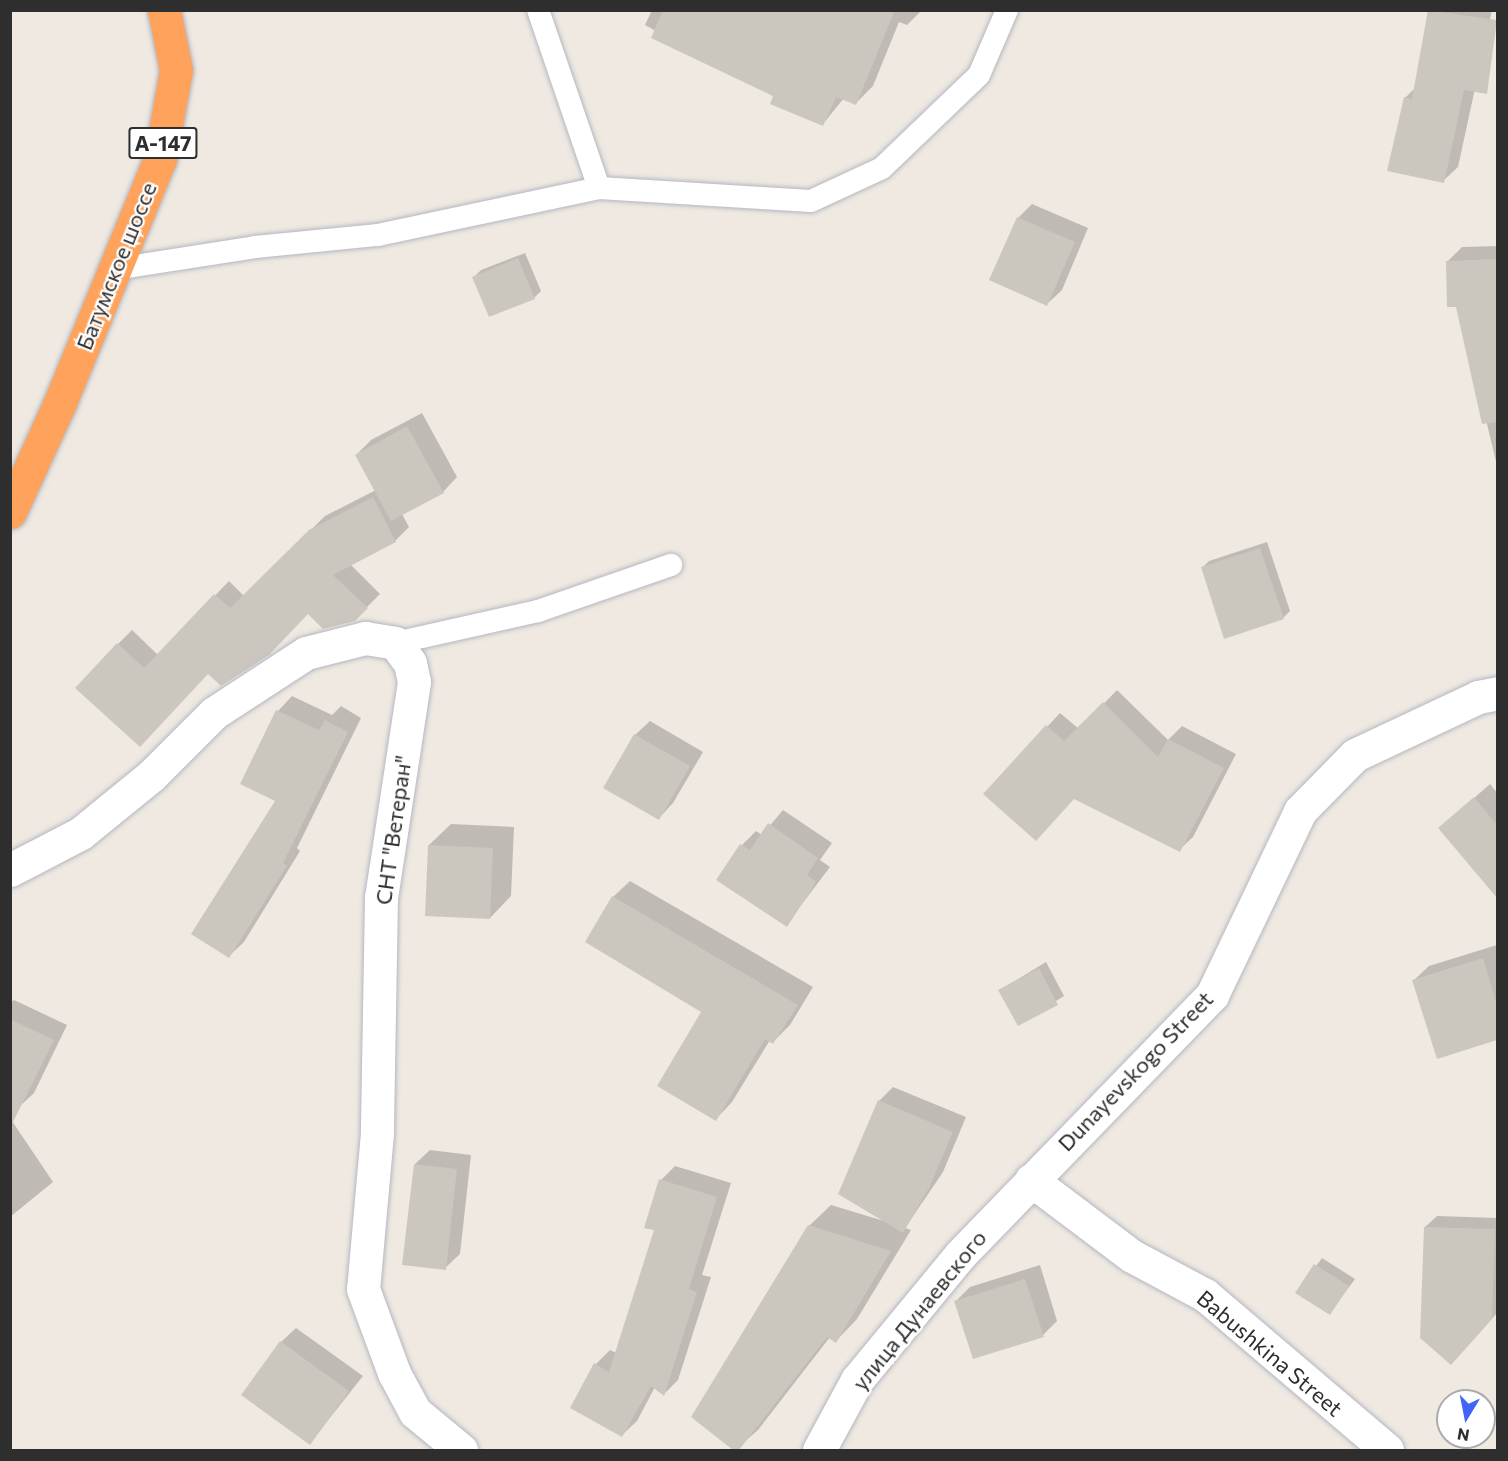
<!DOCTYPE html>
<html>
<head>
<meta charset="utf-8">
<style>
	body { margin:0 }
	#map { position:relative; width:1508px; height:1461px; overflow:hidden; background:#efe9e1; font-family:Commissioner,sans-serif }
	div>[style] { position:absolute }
	.shadow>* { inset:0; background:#0003 }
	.building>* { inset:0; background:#cbc7bf }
	.roads { filter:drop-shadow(0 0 2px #b4b7c1) drop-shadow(0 0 2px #b4b7c1) }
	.lane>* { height:22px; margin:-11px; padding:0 11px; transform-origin:11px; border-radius:11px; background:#fff }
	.street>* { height:33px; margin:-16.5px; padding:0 16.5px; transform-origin:16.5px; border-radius:16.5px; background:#fff }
	.highway>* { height:33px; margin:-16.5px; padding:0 16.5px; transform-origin:16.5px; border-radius:16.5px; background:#ffa35c }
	span { translate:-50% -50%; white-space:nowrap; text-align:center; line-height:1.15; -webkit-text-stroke:4.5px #fff; paint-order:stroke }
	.shield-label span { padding:2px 4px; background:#fff; border:2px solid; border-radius:4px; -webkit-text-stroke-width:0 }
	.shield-label { font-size:21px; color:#2e2e2e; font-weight:700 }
	.street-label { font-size:22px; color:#2e2e2e }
	.frame { position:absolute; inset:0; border:12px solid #2e2e2e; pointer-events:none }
	.north { position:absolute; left:1436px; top:1389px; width:60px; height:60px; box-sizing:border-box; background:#fff; border:2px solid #ababab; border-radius:50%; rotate:190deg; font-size:16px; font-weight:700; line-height:24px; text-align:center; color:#2e2e2e }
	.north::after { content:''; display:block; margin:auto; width:21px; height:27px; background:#4264fb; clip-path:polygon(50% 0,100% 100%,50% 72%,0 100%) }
</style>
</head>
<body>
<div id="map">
	<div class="shadow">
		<i style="clip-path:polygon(652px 10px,922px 10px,907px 25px,899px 22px,873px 86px,856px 103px,844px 98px,823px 124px,645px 25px)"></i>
		<i style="clip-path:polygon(1430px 10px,1492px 10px,1458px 167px,1443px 181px,1405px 98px,1416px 87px)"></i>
		<i style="clip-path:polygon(1032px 204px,1088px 228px,1062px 290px,1047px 304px,1018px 218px)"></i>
		<i style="clip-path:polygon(1498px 246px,1498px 470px,1448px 261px,1462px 247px)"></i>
		<i style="clip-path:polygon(525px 253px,541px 291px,534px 298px,474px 277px,481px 270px)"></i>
		<i style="clip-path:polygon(422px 413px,457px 477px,443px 492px,402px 514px,409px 527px,395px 541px,350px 564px,380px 594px,354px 620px,308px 612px,208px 673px,153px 732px,118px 644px,132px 630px,158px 655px,229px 581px,244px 596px,325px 516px,376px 490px,356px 455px,371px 440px)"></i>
		<i style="clip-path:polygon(1267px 542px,1290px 611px,1283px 618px,1202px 568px,1209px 561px)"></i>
		<i style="clip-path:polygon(1117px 690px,1168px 740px,1182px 726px,1236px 754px,1193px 837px,1179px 850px,1075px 797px,985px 794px,1060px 713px,1079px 729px)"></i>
		<i style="clip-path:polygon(292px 696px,332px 715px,341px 706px,361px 718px,297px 848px,300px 851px,244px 942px,229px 956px,277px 800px,242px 783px,278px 711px)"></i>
		<i style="clip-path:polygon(650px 721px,703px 752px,673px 803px,659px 818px,635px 735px)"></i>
		<i style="clip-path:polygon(1490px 784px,1498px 794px,1498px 870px,1485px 881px,1440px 828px)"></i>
		<i style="clip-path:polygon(783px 810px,832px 843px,820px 860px,830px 867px,786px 925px,742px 845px,756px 831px,762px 835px)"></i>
		<i style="clip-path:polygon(451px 824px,514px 827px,511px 896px,490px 918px,429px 845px)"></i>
		<i style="clip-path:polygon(630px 881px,813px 987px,790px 1025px,773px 1042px,770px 1040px,732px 1102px,716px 1119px,703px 1011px,613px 897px)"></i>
		<i style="clip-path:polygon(1497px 945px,1498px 1039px,1438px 1057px,1414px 980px,1429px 966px)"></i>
		<i style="clip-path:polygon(1046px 962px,1064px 996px,1019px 1024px,1000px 990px)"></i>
		<i style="clip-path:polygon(14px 1000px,67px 1025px,34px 1093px,19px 1107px,10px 1103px,10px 1003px)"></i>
		<i style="clip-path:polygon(893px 1087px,966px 1117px,943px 1172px,905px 1228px,911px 1230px,857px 1319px,836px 1341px,830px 1337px,758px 1430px,735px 1450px,693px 1417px,809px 1226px,831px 1205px,884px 1221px,879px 1101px)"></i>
		<i style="clip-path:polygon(12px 1121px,53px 1182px,10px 1217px,10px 1122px)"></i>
		<i style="clip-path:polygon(430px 1150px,471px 1155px,460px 1254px,445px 1268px,415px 1164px)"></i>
		<i style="clip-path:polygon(675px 1166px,731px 1183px,702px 1275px,711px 1277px,678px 1380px,664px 1394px,655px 1387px,637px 1421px,622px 1435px,596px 1364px,610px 1350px,616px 1353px,655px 1230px,661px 1180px)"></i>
		<i style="clip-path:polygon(1437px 1216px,1498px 1218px,1498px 1312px,1462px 1352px,1425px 1227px)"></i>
		<i style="clip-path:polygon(1322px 1258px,1355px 1279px,1330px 1313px,1297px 1292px)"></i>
		<i style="clip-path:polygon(1040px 1265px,1057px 1321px,1043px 1335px,956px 1301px,970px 1287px)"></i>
		<i style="clip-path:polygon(296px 1328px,363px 1376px,310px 1443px,281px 1342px)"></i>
	</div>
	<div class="building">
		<i style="clip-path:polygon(663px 10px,895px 10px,856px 105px,836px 97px,823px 126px,770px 104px,773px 96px,651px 38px)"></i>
		<i style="clip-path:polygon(1428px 10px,1497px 20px,1487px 94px,1464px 90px,1444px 183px,1387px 171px,1404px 97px,1412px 99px)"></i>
		<i style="clip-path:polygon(1017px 217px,1075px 242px,1047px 306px,989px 280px)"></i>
		<i style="clip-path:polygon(518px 258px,535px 299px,489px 317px,472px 277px)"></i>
		<i style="clip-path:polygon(1497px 259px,1497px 422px,1482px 424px,1456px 307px,1447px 307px,1446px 261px)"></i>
		<i style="clip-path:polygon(407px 426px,444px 493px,391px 521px,355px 455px)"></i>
		<i style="clip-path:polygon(373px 497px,396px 542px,333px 575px,368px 608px,355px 621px,323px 629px,308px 614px,269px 655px,221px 686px,208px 674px,140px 747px,75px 688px,117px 643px,144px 668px,214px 594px,230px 608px,309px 530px)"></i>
		<i style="clip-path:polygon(1260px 548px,1284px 619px,1224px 639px,1201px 567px)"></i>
		<i style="clip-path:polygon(1103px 702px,1158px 757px,1168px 739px,1224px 768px,1180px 852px,1074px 799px,1036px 841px,983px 794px,1046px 725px,1064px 741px)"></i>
		<i style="clip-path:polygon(276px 710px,319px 730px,325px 720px,348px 732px,283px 863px,287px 866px,229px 958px,191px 934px,275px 801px,240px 784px)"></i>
		<i style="clip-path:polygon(634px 734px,690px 766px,659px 820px,603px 788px)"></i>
		<i style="clip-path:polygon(1474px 797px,1497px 825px,1497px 898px,1438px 828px)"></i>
		<i style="clip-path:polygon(768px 823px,818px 858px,807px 875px,816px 882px,787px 927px,716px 880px,740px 844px,750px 850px)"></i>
		<i style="clip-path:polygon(428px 845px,493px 848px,490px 919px,425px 916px)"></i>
		<i style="clip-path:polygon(612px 896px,798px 1005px,773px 1044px,765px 1039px,716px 1121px,657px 1086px,701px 1012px,585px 942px)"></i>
		<i style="clip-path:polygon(1483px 958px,1497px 1005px,1497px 1040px,1437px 1059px,1412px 980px)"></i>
		<i style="clip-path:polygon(1039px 968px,1058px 1005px,1018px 1026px,998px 990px)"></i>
		<i style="clip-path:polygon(10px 1019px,54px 1040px,10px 1128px)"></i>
		<i style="clip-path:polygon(878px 1100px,953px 1132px,929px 1188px,903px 1233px,838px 1194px)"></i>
		<i style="clip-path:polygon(414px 1164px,457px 1169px,446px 1270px,402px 1265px)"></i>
		<i style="clip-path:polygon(659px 1179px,717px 1197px,689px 1289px,697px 1292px,664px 1396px,651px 1386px,622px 1437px,570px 1408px,594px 1363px,609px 1372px,654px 1230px,644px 1228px)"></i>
		<i style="clip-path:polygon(808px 1225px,891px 1251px,836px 1343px,827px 1337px,739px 1450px,733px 1450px,691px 1417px)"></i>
		<i style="clip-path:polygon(1424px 1227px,1495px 1229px,1492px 1319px,1451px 1365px,1420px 1338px)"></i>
		<i style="clip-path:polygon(1314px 1264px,1349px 1286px,1330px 1315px,1295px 1293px)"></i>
		<i style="clip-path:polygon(1025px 1279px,1044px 1337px,973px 1359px,954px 1301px)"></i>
		<i style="clip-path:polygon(280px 1341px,349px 1391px,310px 1445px,241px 1395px)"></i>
	</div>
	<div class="roads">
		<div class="lane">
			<i style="left:599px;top:188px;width:212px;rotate:3.5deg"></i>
			<i style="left:811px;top:201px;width:78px;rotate:-24.9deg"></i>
			<i style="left:882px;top:168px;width:134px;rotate:-43.8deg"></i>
			<i style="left:979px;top:75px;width:71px;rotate:-66.7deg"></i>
			<i style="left:115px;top:269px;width:142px;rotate:-8.9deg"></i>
			<i style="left:255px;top:247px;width:124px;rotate:-5.6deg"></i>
			<i style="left:378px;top:235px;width:226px;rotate:-12deg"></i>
			<i style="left:599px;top:188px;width:188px;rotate:-108.9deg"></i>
			<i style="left:395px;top:643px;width:147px;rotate:-12.6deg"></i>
			<i style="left:538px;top:611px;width:141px;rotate:-19.1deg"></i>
		</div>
		<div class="street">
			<i style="left:10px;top:870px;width:80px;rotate:-27.5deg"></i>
			<i style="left:81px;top:833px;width:90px;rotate:-39.2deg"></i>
			<i style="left:151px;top:776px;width:89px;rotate:-45deg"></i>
			<i style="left:214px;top:713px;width:110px;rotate:-33.1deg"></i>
			<i style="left:306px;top:653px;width:61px;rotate:-14.3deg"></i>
			<i style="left:365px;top:638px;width:30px;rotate:9deg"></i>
			<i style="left:395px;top:643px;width:25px;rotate:53deg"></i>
			<i style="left:410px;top:663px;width:19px;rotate:78deg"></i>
			<i style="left:414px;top:682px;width:218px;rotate:98.7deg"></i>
			<i style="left:381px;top:897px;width:236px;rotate:91deg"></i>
			<i style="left:377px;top:1133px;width:157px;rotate:95.1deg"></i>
			<i style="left:363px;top:1289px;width:90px;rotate:69.7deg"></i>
			<i style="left:394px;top:1373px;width:44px;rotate:61.7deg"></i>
			<i style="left:415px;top:1412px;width:60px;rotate:39.6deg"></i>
			<i style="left:1031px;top:1180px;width:126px;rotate:37deg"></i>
			<i style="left:1132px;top:1256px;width:83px;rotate:28.1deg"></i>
			<i style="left:1205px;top:1295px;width:239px;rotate:40.4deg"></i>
			<i style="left:819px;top:1450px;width:80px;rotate:-61.5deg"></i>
			<i style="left:857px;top:1380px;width:163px;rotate:-50.5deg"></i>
			<i style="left:961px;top:1254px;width:361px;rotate:-45.9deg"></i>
			<i style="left:1212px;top:995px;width:204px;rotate:-64.4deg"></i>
			<i style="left:1300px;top:811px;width:78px;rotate:-45.5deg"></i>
			<i style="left:1355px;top:755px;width:136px;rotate:-25.2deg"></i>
			<i style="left:1478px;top:697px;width:20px;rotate:-11deg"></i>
		</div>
		<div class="highway">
			<i style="left:10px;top:512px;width:118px;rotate:-65.4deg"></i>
			<i style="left:59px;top:405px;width:266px;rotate:-67.7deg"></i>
			<i style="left:160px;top:159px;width:90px;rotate:-79.8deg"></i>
			<i style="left:176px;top:70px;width:61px;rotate:-101.3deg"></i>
		</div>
	</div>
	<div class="shield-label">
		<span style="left:163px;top:143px">А-147</span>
	</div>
	<div class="street-label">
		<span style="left:116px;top:266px;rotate:-68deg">Батумское шоссе</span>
		<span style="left:393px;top:830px;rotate:-82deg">СНТ "Ветеран"</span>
		<span style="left:1135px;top:1071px;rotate:-46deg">Dunayevskogo Street</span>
		<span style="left:919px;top:1310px;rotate:-51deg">улица Дунаевского</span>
		<span style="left:1270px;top:1353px;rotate:40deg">Babushkina Street</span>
	</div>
	<div class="frame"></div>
	<div class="north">N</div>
</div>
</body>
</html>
